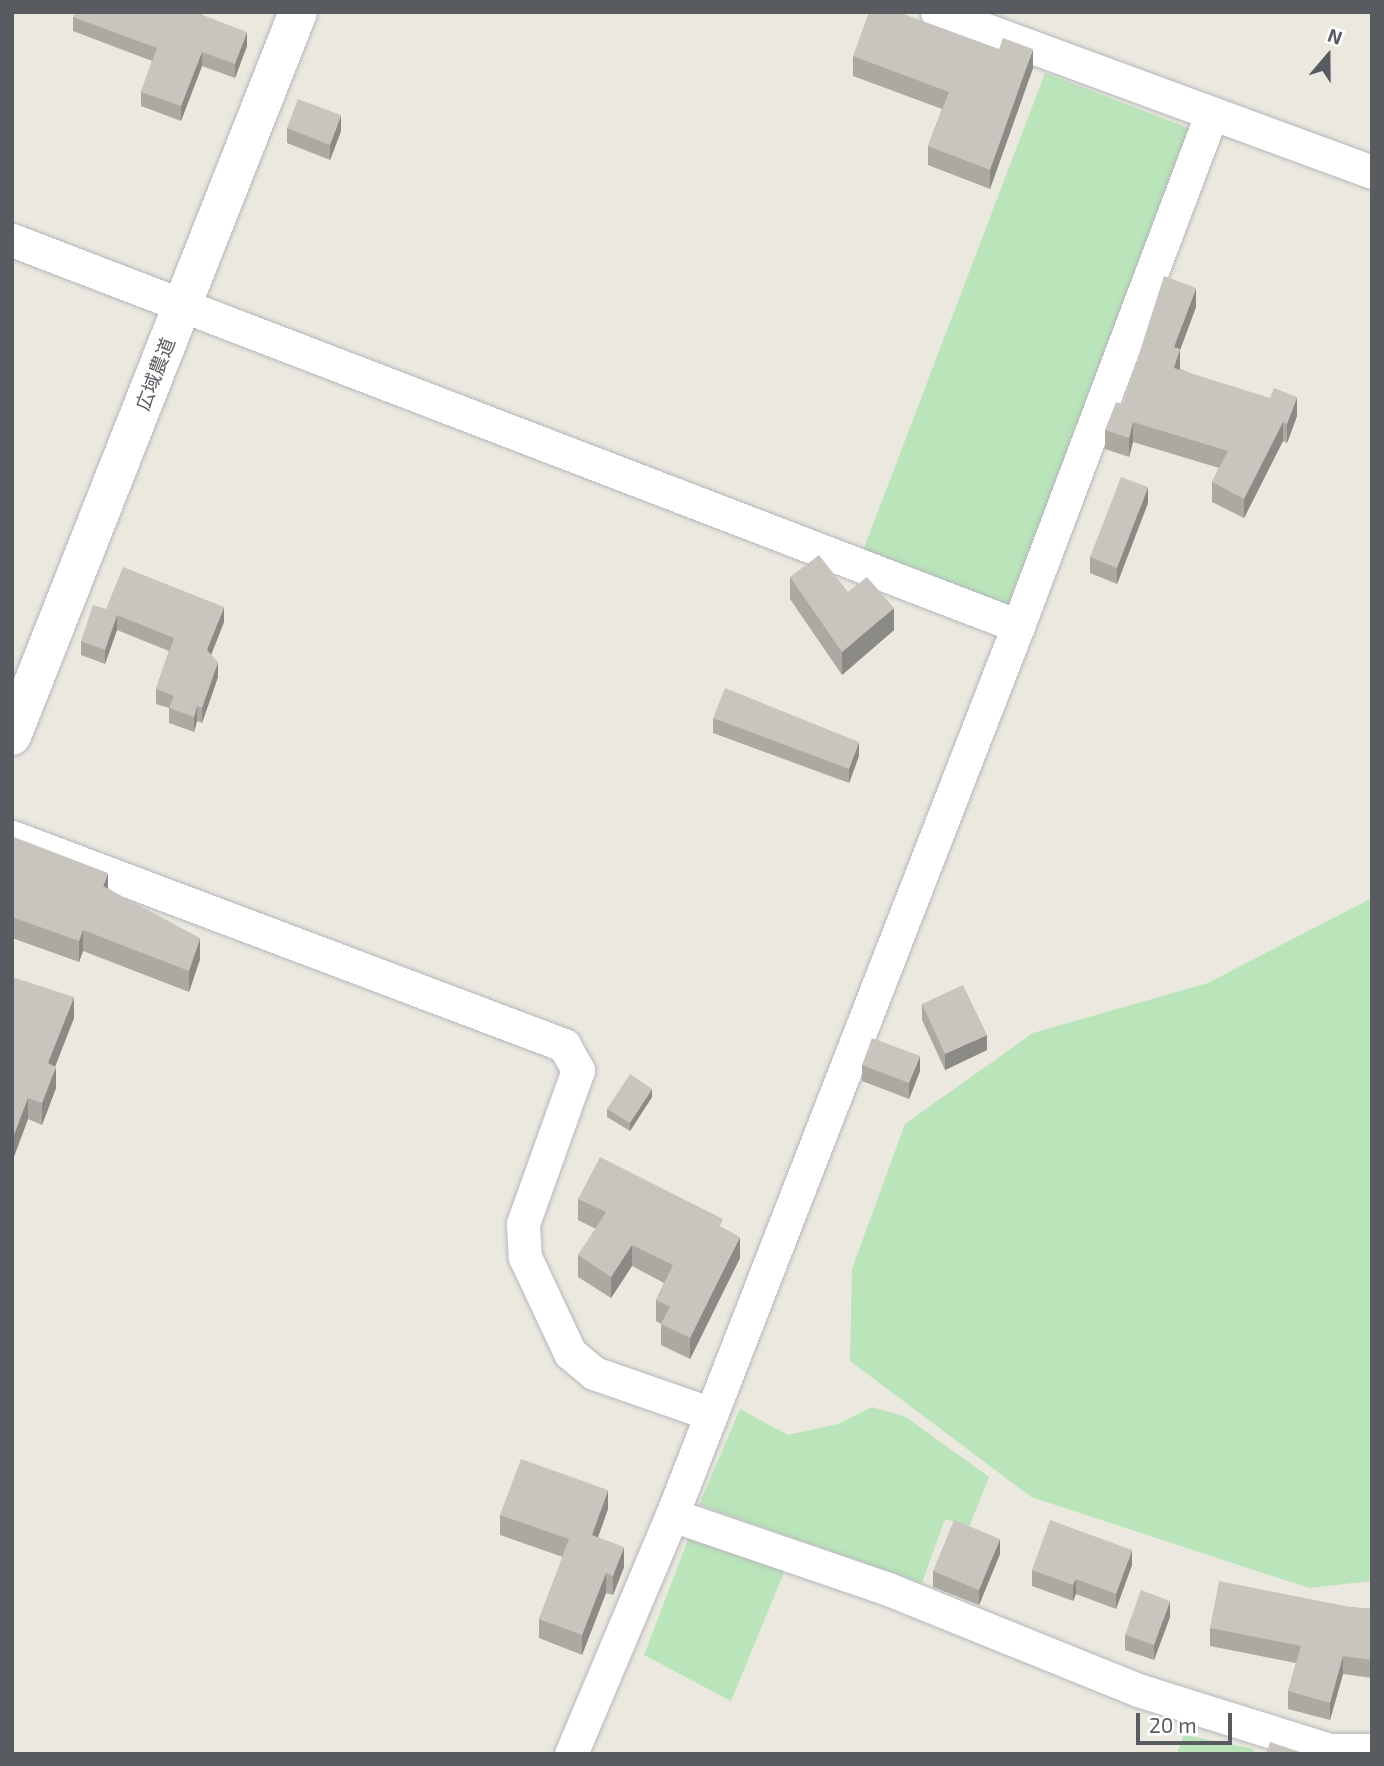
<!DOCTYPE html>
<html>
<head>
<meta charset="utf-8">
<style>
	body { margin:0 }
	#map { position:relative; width:1384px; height:1766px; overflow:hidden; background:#ebe9df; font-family:"Exo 2","Noto Sans JP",sans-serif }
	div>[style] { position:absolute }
	.green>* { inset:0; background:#bae4ba }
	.roads { filter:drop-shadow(0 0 2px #b5b7bc) drop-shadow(0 0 2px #b5b7bc) }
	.street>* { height:33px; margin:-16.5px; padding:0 16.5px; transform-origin:16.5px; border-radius:16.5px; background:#fff }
	.secondary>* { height:38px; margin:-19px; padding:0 19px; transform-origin:19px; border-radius:19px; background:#fff }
	.wall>* { inset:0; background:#aca9a3 }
	.shaded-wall>* { inset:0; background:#8c8a85 }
	.building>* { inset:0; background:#c8c5be }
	span { translate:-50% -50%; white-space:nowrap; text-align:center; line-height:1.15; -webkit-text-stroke:7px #fff; paint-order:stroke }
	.street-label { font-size:19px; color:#585c60 }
	.frame { position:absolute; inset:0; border:14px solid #585c60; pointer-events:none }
	.north { position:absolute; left:1293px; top:21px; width:70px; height:70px; -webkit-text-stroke:5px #fff; paint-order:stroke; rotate:20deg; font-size:19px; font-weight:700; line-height:28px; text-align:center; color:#585c60 }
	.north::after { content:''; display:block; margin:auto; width:24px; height:32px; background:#585c60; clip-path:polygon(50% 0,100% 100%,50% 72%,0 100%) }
	.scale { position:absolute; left:1136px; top:1713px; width:96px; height:32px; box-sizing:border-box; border:4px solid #585c60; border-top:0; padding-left:9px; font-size:21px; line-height:24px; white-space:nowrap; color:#585c60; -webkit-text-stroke:5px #fff; paint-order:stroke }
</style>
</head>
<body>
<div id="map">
	<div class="green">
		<i style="clip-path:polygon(1045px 73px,1191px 129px,1008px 611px,861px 556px)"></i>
		<i style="clip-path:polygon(1372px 898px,1372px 1581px,1309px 1588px,1031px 1497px,850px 1361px,852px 1269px,905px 1124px,1033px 1033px,1208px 983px)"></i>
		<i style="clip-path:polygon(872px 1407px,906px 1417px,989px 1477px,969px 1527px,945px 1519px,922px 1583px,699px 1505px,740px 1409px,788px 1435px,838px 1424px)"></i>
		<i style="clip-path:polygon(689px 1537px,785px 1570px,731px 1701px,644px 1655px)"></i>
		<i style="clip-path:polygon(1184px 1735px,1254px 1749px,1252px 1754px,1177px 1754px)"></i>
	</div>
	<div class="roads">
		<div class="street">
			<i style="left:937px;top:12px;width:463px;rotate:20.2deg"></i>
			<i style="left:12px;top:240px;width:1078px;rotate:20.99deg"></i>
			<i style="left:12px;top:837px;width:590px;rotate:20.65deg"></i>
			<i style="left:564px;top:1045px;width:29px;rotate:61deg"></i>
			<i style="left:578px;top:1070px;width:164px;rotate:109.7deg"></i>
			<i style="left:523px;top:1224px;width:33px;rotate:87deg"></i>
			<i style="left:525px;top:1257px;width:106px;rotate:64.9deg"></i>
			<i style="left:570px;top:1353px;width:31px;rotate:40deg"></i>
			<i style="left:594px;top:1373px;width:122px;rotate:19.2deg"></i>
			<i style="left:672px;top:1515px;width:228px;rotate:18.9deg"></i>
			<i style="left:888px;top:1589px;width:270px;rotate:22deg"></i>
			<i style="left:1138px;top:1690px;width:200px;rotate:17.4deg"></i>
			<i style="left:1329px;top:1750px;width:43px"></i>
			<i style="left:571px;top:1754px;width:259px;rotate:-67.1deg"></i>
			<i style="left:672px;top:1515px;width:954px;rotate:-68.73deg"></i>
			<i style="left:1018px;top:626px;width:546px;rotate:-69.31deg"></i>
		</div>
		<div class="secondary">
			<i style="left:12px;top:736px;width:778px;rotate:-68.44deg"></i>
		</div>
	</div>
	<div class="wall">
		<i style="clip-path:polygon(202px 12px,202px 15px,247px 46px,235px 78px,202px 66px,181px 121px,141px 106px,141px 92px,152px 61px,73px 31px,73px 17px)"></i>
		<i style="clip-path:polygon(853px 56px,1033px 68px,990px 189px,928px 165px,928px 146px,942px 109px,853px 76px)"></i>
		<i style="clip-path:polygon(287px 128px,341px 131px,330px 160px,287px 143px)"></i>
		<i style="clip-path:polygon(1196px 307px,1180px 350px,1180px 369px,1297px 416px,1287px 443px,1283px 441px,1244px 518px,1212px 502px,1212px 482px,1219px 468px,1133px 442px,1129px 457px,1105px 449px,1105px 430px,1123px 404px)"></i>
		<i style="clip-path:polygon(1148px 503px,1117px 584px,1090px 573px,1090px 557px)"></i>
		<i style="clip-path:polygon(790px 577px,848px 592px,894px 630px,842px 675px,790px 599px)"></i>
		<i style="clip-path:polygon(106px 609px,224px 622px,211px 655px,218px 677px,202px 723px,197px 721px,194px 732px,169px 723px,169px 708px,156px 704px,156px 689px,169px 651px,117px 630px,105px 664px,81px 655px,81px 641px)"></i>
		<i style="clip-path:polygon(713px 718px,859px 756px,849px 783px,713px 733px)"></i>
		<i style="clip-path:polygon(12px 844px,108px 888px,200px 959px,189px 992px,83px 951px,79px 962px,12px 938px)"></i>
		<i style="clip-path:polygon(12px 977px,74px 1018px,55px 1066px,56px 1088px,42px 1125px,28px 1119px,12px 1162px)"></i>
		<i style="clip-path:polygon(922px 1004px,987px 1050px,945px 1070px,922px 1020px)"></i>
		<i style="clip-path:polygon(862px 1065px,920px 1071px,909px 1099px,862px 1081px)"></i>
		<i style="clip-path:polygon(652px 1097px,630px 1131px,607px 1117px,607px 1109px)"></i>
		<i style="clip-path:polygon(578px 1199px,723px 1228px,740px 1258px,690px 1359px,661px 1345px,661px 1324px,656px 1321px,656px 1300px,664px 1283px,632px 1266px,611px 1298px,578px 1277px,578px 1255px,596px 1229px,578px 1220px)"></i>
		<i style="clip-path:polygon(608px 1509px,598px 1537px,624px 1567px,613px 1595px,606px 1593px,582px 1655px,539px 1638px,539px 1619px,563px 1557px,500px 1535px,500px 1515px)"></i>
		<i style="clip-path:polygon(1000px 1554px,979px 1605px,933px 1587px,933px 1571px)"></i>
		<i style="clip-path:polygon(1132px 1565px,1116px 1609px,1076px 1594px,1073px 1601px,1032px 1586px,1032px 1570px)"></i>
		<i style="clip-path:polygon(1350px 1607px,1372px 1609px,1372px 1678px,1343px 1674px,1330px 1720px,1288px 1709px,1288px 1691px,1296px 1663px,1210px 1646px,1210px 1628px)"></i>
		<i style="clip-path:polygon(1170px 1617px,1154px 1660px,1125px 1650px,1125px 1635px)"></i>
	</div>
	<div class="shaded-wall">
		<i style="clip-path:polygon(247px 32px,247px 46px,235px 78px,235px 64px)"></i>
		<i style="clip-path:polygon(1033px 49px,1033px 68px,990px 189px,990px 170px)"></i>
		<i style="clip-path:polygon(202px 52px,202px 66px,181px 121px,181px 106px)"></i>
		<i style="clip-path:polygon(341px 115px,341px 131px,330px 160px,330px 145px)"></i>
		<i style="clip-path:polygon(1196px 288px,1196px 307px,1180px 350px,1180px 368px,1174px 387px,1174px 347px)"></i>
		<i style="clip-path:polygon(1297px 397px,1297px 416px,1287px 443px,1287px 424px)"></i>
		<i style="clip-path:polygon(1133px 422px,1133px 442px,1129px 457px,1129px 438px)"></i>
		<i style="clip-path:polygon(1283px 422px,1283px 441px,1244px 518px,1244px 499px)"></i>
		<i style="clip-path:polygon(1148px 487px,1148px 503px,1117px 584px,1117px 568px)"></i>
		<i style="clip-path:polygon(224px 607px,224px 622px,207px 665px,207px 650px)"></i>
		<i style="clip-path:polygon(894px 608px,894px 630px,842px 675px,842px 652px)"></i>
		<i style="clip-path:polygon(117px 615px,117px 630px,105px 664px,105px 650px)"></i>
		<i style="clip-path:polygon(218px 662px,218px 677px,202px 723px,202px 708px)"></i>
		<i style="clip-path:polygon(197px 706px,197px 721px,194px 732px,194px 717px)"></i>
		<i style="clip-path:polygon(859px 742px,859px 756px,849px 783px,849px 769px)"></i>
		<i style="clip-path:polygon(108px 873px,108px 894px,103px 886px)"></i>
		<i style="clip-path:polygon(83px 930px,83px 951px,79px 962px,79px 941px)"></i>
		<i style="clip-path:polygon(200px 938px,200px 959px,189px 992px,189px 971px)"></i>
		<i style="clip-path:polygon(74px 997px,74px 1018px,48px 1085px,48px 1063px)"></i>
		<i style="clip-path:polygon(987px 1035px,987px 1050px,945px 1070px,945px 1054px)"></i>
		<i style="clip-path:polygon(920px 1056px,920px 1071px,909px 1099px,909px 1083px)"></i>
		<i style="clip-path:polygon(56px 1067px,56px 1088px,42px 1125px,42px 1103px)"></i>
		<i style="clip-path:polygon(652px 1089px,652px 1097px,630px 1131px,630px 1123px)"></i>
		<i style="clip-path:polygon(28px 1098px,28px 1119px,12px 1162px,12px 1140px)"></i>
		<i style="clip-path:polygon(740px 1237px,740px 1258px,690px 1359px,690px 1338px)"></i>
		<i style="clip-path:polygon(632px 1245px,632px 1266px,611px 1298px,611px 1277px)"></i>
		<i style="clip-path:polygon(608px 1490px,608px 1509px,592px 1554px,592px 1535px)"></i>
		<i style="clip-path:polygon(1000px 1539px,1000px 1554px,979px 1605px,979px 1590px)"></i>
		<i style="clip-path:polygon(624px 1547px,624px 1567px,613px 1595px,613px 1576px)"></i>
		<i style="clip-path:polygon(1132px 1550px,1132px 1565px,1116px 1609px,1116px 1594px)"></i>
		<i style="clip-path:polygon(606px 1573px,606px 1593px,582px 1655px,582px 1635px)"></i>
		<i style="clip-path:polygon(1076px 1579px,1076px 1594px,1073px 1601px,1073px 1585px)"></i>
		<i style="clip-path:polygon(1170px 1601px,1170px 1617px,1154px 1660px,1154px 1645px)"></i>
		<i style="clip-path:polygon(1343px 1656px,1343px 1674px,1330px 1720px,1330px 1703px)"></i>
	</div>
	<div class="building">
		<i style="clip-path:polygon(75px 12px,201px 12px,200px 14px,247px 32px,235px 64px,202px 52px,181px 106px,141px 92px,157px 48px,73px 17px)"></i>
		<i style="clip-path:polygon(869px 12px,898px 12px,999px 49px,1003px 38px,1033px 49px,990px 170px,928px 146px,949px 92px,853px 56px)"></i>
		<i style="clip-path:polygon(298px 99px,341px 115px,330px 145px,287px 128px)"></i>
		<i style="clip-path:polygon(1164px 276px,1196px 288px,1174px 347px,1180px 349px,1174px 368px,1270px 398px,1274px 388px,1297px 397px,1287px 424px,1283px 422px,1244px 499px,1212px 482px,1228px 451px,1133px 422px,1129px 438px,1105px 430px,1116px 402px,1123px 404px)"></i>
		<i style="clip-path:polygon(1121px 477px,1148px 487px,1117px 568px,1090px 557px)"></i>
		<i style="clip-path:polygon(819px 555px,848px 592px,867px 577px,894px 608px,842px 652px,790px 577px)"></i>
		<i style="clip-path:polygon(123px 567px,224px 607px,207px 650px,218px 662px,202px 708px,197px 706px,194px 717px,169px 708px,174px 696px,156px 689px,174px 638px,117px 615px,105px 650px,81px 641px,93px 605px,106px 609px)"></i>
		<i style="clip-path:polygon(725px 688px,859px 742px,849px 769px,713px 718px)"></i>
		<i style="clip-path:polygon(14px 837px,108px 873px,103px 886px,200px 938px,189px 971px,83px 930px,79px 941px,12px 917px,12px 844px)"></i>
		<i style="clip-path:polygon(12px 977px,74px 997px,48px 1063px,56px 1067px,42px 1103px,28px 1098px,12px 1140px)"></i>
		<i style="clip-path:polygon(963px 985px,987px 1035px,945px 1054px,922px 1004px)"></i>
		<i style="clip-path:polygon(872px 1038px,920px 1056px,909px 1083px,862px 1065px)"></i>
		<i style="clip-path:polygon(630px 1074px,652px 1089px,630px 1123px,607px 1109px)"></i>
		<i style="clip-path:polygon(600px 1157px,723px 1219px,720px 1226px,740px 1237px,690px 1338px,661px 1324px,670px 1307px,656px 1300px,673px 1265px,632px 1245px,611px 1277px,578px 1255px,606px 1212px,578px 1199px)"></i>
		<i style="clip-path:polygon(521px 1459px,608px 1490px,592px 1535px,624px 1547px,613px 1576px,606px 1573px,582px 1635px,539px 1619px,569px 1539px,500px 1515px)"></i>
		<i style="clip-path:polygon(954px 1520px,1000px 1539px,979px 1590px,933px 1571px)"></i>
		<i style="clip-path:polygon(1050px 1520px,1132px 1550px,1116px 1594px,1076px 1579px,1073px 1585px,1032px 1570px)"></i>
		<i style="clip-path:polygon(1219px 1581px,1350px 1607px,1372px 1609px,1372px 1660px,1343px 1656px,1330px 1703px,1288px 1691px,1301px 1646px,1210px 1628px)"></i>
		<i style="clip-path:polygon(1141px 1590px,1170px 1601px,1154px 1645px,1125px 1635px)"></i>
		<i style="clip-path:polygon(1270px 1742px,1306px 1754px,1266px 1754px)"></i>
	</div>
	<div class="street-label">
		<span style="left:155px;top:374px;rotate:-69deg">広域農道</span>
	</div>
	<div class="frame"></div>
	<div class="north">N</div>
	<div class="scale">20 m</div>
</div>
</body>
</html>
